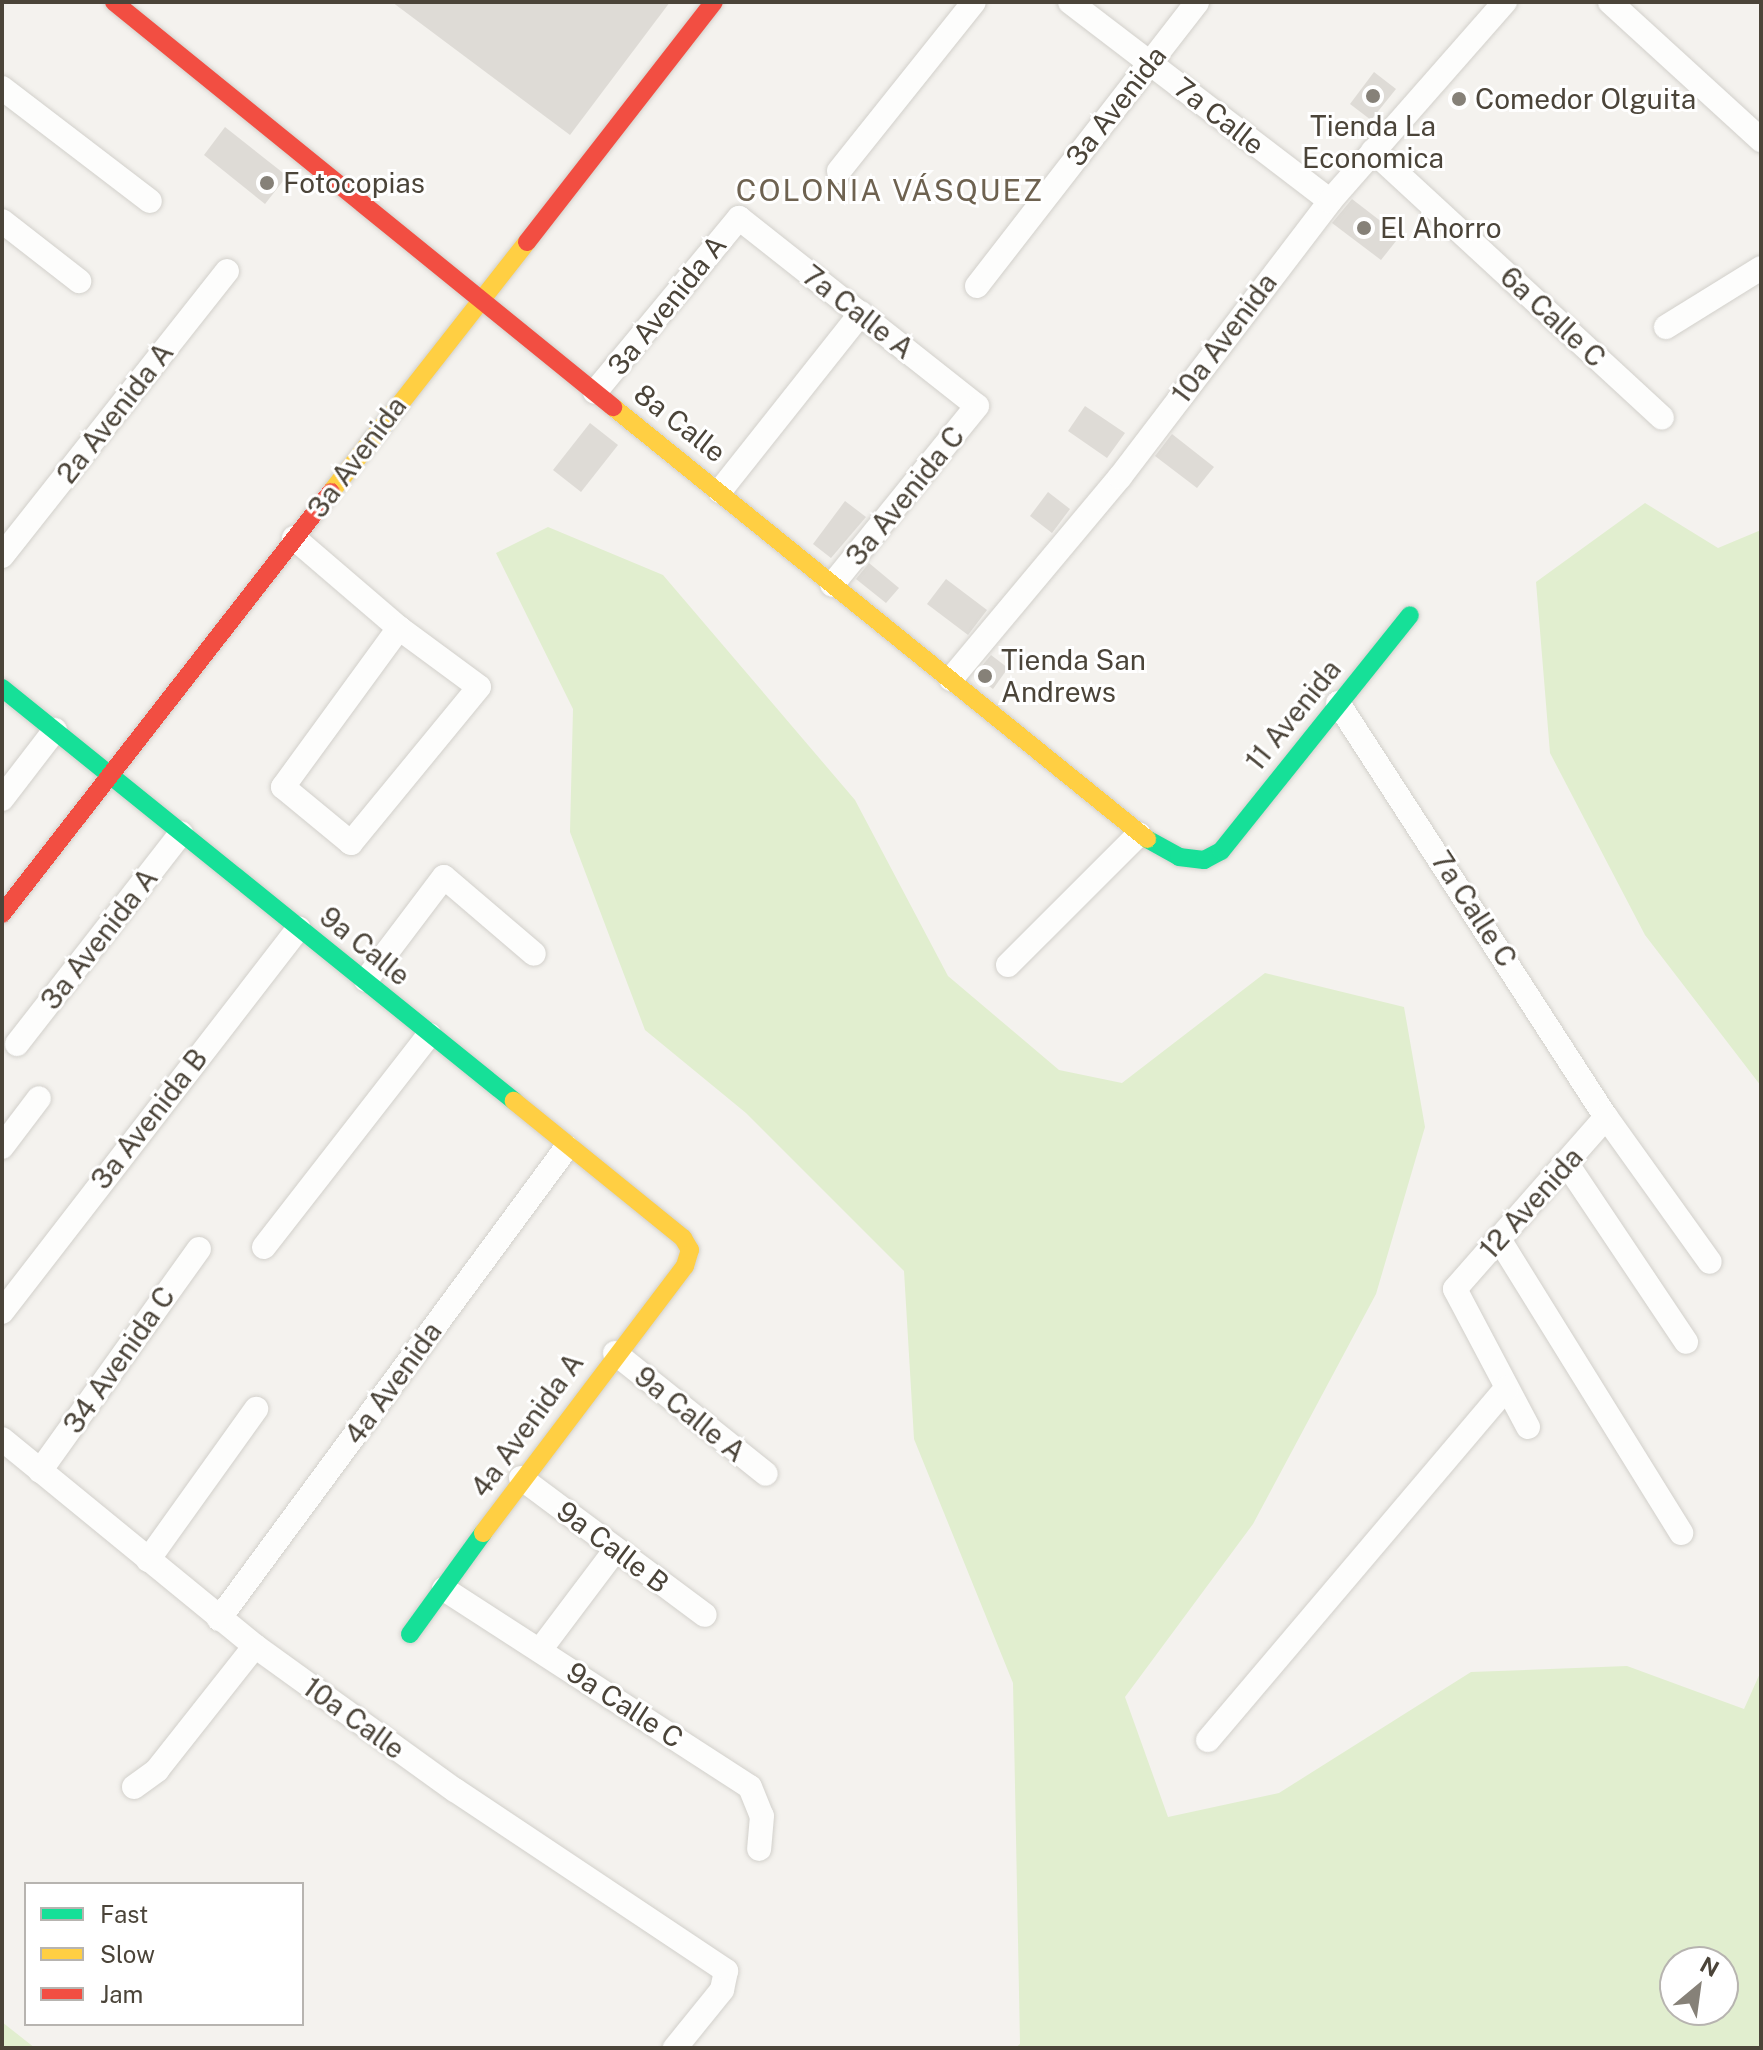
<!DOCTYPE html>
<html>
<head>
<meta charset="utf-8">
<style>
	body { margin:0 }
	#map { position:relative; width:1763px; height:2050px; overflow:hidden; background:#f4f2ee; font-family:"Public Sans",sans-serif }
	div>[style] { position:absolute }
	.green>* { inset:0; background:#e1eecf }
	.building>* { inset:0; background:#dedbd6 }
	.roads { filter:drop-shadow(0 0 2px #d2d0cb) drop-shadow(0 0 2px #d2d0cb) }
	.street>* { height:24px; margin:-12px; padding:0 12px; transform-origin:12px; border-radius:12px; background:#fdfdfc }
	.fast>* { height:18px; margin:-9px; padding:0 9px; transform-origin:9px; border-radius:9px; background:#16e098 }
	.slow>* { height:18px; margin:-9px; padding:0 9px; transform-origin:9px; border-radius:9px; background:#ffcf43 }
	.jam>* { height:18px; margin:-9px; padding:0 9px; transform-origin:9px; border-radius:9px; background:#f24e42 }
	.dots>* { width:22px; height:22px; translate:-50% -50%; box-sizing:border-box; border:4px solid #fff; border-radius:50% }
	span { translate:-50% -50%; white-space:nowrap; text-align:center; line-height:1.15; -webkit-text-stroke:6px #fff; paint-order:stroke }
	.poi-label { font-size:28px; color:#4b4439 }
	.left { translate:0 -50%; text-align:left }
	.street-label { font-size:28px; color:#4b4439 }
	.neighbourhood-label { font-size:30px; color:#6e6250; letter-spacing:2px }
	.frame { position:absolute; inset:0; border:4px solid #4b4439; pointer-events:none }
	.legend { position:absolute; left:24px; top:1882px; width:280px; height:144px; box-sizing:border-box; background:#fff; border:2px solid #b7b4b0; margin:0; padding:10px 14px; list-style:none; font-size:24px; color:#4b4439 }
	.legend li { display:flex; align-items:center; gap:16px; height:40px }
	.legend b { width:40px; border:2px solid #b7b4b0 }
	.north { position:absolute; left:1659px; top:1946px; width:80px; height:80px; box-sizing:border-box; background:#fff; border:2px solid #b7b4b0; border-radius:50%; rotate:29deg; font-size:22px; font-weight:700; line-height:32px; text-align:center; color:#4b4439 }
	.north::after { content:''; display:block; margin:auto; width:28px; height:36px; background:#868178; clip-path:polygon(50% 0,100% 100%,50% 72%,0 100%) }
</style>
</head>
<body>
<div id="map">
	<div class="green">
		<i style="clip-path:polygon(1645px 503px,1718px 548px,1761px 530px,1761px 1086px,1645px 935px,1550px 753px,1536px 582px)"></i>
		<i style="clip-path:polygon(evenodd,548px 527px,663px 575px,855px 800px,948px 976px,1059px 1070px,1122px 1083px,1265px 973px,1404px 1007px,1425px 1127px,1376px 1294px,1253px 1524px,1125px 1697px,1168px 1817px,1279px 1793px,1471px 1672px,1627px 1666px,1744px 1709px,1761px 1671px,1761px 2048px,1015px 2048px,1020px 2044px,1013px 1683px,914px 1439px,904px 1271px,746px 1113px,645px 1030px,570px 832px,573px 709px,496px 553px,548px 527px,1675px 1962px,1723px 1962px,1723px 2010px,1675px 2010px,1675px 1962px)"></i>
		<i style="clip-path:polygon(2px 2022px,35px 2048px,2px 2048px)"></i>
	</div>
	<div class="building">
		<i style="clip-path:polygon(392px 2px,670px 2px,570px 135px)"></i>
		<i style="clip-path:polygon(1374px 72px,1396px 89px,1371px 120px,1350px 104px)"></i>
		<i style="clip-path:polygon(225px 127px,287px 176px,265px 204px,204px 155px)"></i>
		<i style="clip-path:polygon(1352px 199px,1400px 236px,1381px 260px,1332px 223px)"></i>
		<i style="clip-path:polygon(1085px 406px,1125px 433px,1107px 458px,1068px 431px)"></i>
		<i style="clip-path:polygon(590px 423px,618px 445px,581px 492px,553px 470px)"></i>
		<i style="clip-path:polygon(1172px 434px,1214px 467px,1197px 488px,1155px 456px)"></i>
		<i style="clip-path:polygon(1048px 492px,1070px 509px,1052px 533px,1030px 516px)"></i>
		<i style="clip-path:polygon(845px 501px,866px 517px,831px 558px,813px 544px)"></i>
		<i style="clip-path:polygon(869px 563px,899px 588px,886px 603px,856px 579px)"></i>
		<i style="clip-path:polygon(946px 579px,987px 610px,968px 635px,927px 604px)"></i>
		<i style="clip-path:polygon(991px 655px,1008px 668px,993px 689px,974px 675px)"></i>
	</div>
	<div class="roads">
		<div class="street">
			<i style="left:1070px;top:2px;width:327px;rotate:37.4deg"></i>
			<i style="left:1610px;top:2px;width:205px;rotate:42.4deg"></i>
			<i style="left:2px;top:88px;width:186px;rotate:37.4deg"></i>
			<i style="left:1373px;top:151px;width:393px;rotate:42.7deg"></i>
			<i style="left:839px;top:171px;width:216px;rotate:-51.4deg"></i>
			<i style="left:2px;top:221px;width:98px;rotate:37.9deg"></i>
			<i style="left:977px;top:286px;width:359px;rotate:-52.2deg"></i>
			<i style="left:1666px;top:327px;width:112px;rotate:-31.8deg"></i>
			<i style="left:595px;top:392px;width:226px;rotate:-50.4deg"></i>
			<i style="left:739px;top:218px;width:303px;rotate:38.3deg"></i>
			<i style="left:977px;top:406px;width:230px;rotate:129deg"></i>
			<i style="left:720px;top:491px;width:227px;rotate:-51.6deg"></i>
			<i style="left:294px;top:538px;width:138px;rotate:40.6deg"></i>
			<i style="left:399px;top:628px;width:99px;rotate:36.4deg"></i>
			<i style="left:479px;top:687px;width:202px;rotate:129.4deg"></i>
			<i style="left:351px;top:843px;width:88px;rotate:-140.5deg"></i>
			<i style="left:283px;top:787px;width:197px;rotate:-53.9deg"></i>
			<i style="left:2px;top:556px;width:363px;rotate:-51.7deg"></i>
			<i style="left:951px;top:679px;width:263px;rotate:-50.1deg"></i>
			<i style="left:1120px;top:477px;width:347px;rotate:-52.7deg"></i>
			<i style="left:1330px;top:201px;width:265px;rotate:-48.7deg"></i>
			<i style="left:1338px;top:703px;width:493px;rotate:57.1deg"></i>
			<i style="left:1606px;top:1117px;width:178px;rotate:54.4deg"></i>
			<i style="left:2px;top:799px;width:87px;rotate:-52.5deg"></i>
			<i style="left:1008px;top:965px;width:185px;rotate:-45deg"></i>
			<i style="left:366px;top:980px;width:129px;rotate:-52.9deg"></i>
			<i style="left:444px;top:877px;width:118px;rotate:40.5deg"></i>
			<i style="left:17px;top:1044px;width:267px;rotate:-52.1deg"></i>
			<i style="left:2px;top:1147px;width:61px;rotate:-52.9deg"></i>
			<i style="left:1567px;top:1164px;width:214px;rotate:56.2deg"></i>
			<i style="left:1499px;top:1239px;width:346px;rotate:58.2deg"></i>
			<i style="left:264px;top:1247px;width:269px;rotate:-52.1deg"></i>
			<i style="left:2px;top:1312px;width:485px;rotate:-52.3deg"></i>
			<i style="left:615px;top:1353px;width:193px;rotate:38.7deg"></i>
			<i style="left:1528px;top:1427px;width:156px;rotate:-117.9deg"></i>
			<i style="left:1455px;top:1289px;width:229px;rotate:-48.7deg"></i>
			<i style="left:2px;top:1439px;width:327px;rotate:39.3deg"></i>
			<i style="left:255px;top:1646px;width:246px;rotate:35.8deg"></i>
			<i style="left:455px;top:1790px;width:326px;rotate:33.7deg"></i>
			<i style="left:726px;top:1971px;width:19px;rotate:102deg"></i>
			<i style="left:722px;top:1990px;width:75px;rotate:129deg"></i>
			<i style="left:40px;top:1471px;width:273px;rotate:-54.4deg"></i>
			<i style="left:521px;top:1478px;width:229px;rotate:36.7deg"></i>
			<i style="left:148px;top:1560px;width:186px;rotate:-54.4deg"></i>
			<i style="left:444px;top:1589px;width:364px;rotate:32.9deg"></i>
			<i style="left:750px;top:1787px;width:31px;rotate:68deg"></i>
			<i style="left:762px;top:1816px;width:33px;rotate:95deg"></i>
			<i style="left:219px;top:1619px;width:586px;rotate:-53.6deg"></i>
			<i style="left:540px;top:1650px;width:126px;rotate:-53deg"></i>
			<i style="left:1208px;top:1740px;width:461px;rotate:-49.7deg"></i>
			<i style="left:134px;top:1787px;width:29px;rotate:-36deg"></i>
			<i style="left:157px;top:1770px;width:158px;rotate:-51.7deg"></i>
		</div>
		<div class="fast">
			<i style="left:2px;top:688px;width:658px;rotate:38.89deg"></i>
			<i style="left:1147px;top:839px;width:37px;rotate:29deg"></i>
			<i style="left:1179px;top:857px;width:25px;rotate:7deg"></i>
			<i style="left:1204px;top:860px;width:19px;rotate:-28deg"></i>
			<i style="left:1221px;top:851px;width:302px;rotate:-51.3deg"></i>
			<i style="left:410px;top:1634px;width:125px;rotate:-54.1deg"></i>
		</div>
		<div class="slow">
			<i style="left:613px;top:407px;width:687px;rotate:38.97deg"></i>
			<i style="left:331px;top:492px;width:318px;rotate:-51.9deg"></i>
			<i style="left:483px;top:1533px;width:335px;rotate:-52.9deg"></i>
			<i style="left:685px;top:1266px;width:17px;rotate:-73deg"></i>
			<i style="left:690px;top:1250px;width:14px;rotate:-120deg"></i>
			<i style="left:683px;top:1238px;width:218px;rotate:-141deg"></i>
		</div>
		<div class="jam">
			<i style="left:114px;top:2px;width:643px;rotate:39.06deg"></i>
			<i style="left:527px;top:242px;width:304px;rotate:-52.1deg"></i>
			<i style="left:2px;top:914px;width:535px;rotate:-52.06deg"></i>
		</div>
	</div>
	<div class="dots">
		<i style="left:1373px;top:96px;background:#868178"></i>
		<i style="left:1459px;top:99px;background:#868178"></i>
		<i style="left:267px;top:183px;background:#868178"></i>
		<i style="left:1364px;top:228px;background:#868178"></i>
		<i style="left:985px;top:676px;background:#868178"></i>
	</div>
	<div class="poi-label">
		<span class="left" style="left:1475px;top:99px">Comedor Olguita</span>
		<span style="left:1373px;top:142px">Tienda La<br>Economica</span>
		<span class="left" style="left:283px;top:183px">Fotocopias</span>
		<span class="left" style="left:1380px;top:228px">El Ahorro</span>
		<span class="left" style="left:1001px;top:676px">Tienda San<br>Andrews</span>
	</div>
	<div class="street-label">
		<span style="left:1116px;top:106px;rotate:-52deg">3a Avenida</span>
		<span style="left:1219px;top:116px;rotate:38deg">7a Calle</span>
		<span style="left:667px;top:305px;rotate:-51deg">3a Avenida A</span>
		<span style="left:858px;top:312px;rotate:38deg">7a Calle A</span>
		<span style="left:1553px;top:317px;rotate:43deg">6a Calle C</span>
		<span style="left:1224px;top:338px;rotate:-53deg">10a Avenida</span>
		<span style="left:115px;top:413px;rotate:-52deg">2a Avenida A</span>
		<span style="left:680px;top:423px;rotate:38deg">8a Calle</span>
		<span style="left:357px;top:457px;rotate:-53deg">3a Avenida</span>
		<span style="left:905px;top:496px;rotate:-51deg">3a Avenida C</span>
		<span style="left:1293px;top:715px;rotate:-51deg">11 Avenida</span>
		<span style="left:1474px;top:909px;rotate:57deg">7a Calle C</span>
		<span style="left:99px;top:939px;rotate:-52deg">3a Avenida A</span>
		<span style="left:365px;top:946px;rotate:39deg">9a Calle</span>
		<span style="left:149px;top:1119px;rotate:-52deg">3a Avenida B</span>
		<span style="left:1531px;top:1203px;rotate:-48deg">12 Avenida</span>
		<span style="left:119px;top:1360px;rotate:-55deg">34 Avenida C</span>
		<span style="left:393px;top:1383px;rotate:-54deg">4a Avenida</span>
		<span style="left:690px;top:1414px;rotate:39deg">9a Calle A</span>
		<span style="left:527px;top:1425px;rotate:-54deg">4a Avenida A</span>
		<span style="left:613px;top:1547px;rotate:37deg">9a Calle B</span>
		<span style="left:625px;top:1705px;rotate:33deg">9a Calle C</span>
		<span style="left:354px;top:1718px;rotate:36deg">10a Calle</span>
	</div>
	<div class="neighbourhood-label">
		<span style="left:890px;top:190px">COLONIA VÁSQUEZ</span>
	</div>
	<div class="frame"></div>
	<ul class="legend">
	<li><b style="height:10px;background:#16e098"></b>Fast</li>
	<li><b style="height:10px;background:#ffcf43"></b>Slow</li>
	<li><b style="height:10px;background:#f24e42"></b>Jam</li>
	</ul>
	<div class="north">N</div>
</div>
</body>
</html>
